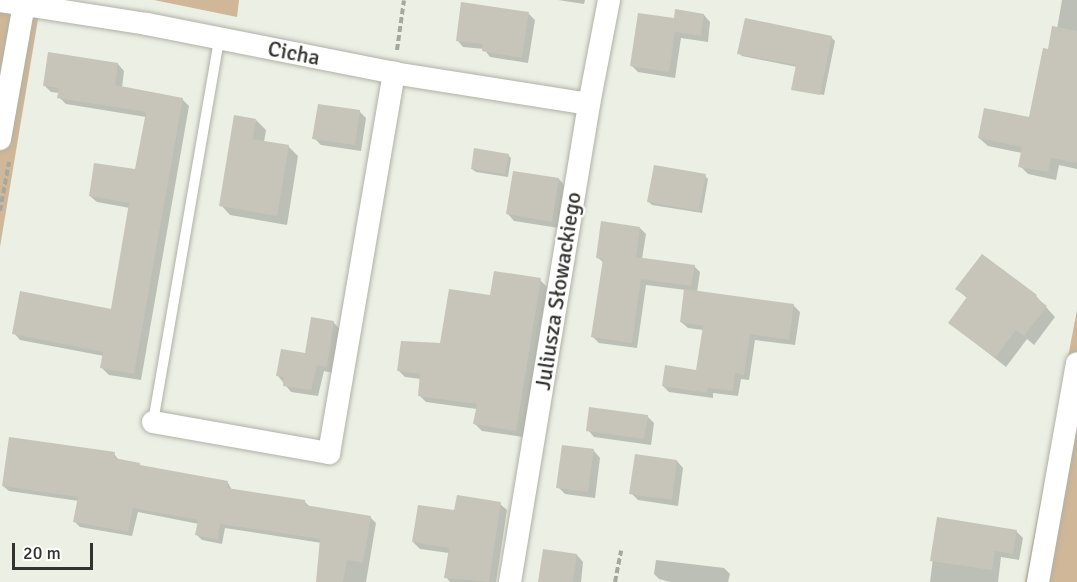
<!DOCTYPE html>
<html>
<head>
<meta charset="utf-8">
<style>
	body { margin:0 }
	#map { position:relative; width:1077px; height:582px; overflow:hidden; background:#ecefe3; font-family:Signika,sans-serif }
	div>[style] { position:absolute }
	.green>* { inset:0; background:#cfb797 }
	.shadow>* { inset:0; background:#0003 }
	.building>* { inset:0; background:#c7c4b9 }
	.path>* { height:4px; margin-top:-2px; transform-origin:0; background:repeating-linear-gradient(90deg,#a5a89e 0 6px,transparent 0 9px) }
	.roads { filter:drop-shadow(0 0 2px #afb1a6) drop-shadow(0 0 2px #afb1a6) }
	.service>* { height:10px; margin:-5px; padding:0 5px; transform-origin:5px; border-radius:5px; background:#fff }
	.minor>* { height:22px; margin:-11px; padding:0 11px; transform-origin:11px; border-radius:11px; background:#fff }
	span { translate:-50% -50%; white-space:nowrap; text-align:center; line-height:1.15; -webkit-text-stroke:4.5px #fff; paint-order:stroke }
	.street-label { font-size:22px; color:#32332e }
	.scale { position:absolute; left:12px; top:543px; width:81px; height:27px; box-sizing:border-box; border:3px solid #32332e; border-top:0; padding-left:8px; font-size:18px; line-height:21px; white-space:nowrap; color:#32332e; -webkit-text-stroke:4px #fff; paint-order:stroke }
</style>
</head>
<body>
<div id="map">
	<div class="green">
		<i style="clip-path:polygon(0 0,40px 7px,0 247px)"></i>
		<i style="clip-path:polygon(154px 0,239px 0,237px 17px)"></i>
		<i style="clip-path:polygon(1077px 310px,1077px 582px,1025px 582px)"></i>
	</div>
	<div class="shadow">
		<i style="clip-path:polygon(558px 0,585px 0,584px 4px)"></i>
		<i style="clip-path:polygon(1062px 0,1077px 0,1077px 169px,1059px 165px,1056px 180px,1028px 174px,1020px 166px,1022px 153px,988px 146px,979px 138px,1030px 119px,1057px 29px)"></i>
		<i style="clip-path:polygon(529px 14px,535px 20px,528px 63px,490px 57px,484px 49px,463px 47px,457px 40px)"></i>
		<i style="clip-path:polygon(704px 15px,710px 22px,708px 42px,681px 38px,675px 78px,638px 72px,631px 65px,675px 20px)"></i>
		<i style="clip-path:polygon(831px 37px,835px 41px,824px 95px,793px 89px,797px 67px,742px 56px,739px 53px)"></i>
		<i style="clip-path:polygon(118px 64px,124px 71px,122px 88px,182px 99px,189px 106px,141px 380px,109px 375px,102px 368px,104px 356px,20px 340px,14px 333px,112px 311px,130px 208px,97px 202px,90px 196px,136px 171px,146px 117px,66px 104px,59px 97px,60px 93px,51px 92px,44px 85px)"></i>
		<i style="clip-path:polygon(359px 111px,366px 118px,361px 151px,321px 145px,314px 138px)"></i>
		<i style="clip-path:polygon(256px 120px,266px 130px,264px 142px,288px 146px,298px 156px,287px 225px,230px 215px,221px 205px)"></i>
		<i style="clip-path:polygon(508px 155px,511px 158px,508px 177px,476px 172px,472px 169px)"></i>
		<i style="clip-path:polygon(705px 176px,708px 179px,702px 213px,652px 205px,649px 202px)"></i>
		<i style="clip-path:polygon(559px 179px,565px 186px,559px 228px,514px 221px,508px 214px)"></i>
		<i style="clip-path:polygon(640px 228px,646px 234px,642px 259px,694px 266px,700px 272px,697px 292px,794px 306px,800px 312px,795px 345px,755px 340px,749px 380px,741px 379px,738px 396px,713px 393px,713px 398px,669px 392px,663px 386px,698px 371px,703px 330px,688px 328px,681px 322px,686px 290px,646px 285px,637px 348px,599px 343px,593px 337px,604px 263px,598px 258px)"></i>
		<i style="clip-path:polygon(540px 280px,547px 287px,523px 437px,482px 431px,475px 424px,477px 409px,426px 402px,419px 395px,421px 379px,405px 377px,398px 370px,441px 344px,492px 297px)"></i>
		<i style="clip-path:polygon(957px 289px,1036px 296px,1055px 317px,1034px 345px,1027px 339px,1006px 367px,950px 323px,968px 299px)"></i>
		<i style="clip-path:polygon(333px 322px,340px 329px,333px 373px,324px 371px,318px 396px,291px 392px,278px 376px,307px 355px)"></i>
		<i style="clip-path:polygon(647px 416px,654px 423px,651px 445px,594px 437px,588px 430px)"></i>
		<i style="clip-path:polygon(594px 451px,600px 458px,595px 498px,565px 494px,558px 487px)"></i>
		<i style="clip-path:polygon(114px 454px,119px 460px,142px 467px,228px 483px,232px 490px,305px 502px,310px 507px,371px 518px,376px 523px,366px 582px,317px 582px,322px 543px,225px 528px,222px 544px,202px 540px,197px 535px,199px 524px,138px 512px,132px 536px,80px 527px,75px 522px,79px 501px,9px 491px,3px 486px)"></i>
		<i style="clip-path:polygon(677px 461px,683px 468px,678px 506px,638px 500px,631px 493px)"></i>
		<i style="clip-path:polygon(500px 504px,507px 510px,496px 582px,450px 582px,446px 577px,449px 553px,420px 549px,413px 542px,456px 512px)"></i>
		<i style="clip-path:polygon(938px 519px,1016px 531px,1023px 538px,1019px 560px,1001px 557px,998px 582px,930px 582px)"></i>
		<i style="clip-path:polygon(577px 555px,583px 562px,581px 582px,540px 582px)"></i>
		<i style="clip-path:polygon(656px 560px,724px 568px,730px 574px,728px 582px,670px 582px,659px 579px,654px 574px)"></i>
	</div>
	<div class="building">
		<i style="clip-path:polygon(461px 2px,529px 12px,522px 58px,482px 51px,483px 44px,456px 41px)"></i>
		<i style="clip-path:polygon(675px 9px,704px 14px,701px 36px,675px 32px,669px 72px,630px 66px,638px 13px,674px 18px)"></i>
		<i style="clip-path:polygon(745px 18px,832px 36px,820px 95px,791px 90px,796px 65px,737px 54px)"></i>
		<i style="clip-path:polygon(1052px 26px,1077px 31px,1077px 163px,1051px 158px,1048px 172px,1018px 167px,1022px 147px,978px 138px,984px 108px,1029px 117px,1043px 48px,1048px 49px)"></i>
		<i style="clip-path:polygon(48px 52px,118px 63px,115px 85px,183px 98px,134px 374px,100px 368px,103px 352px,12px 334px,20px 291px,111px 309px,129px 203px,89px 196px,94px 163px,135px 169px,146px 112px,57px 98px,59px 88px,43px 86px)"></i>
		<i style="clip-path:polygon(318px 104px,360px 110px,355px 145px,312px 139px)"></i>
		<i style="clip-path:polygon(234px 115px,256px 119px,253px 139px,289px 145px,277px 216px,219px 206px)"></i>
		<i style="clip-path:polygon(474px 148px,509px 154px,505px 174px,471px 169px)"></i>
		<i style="clip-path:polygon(654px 165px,706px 174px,699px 211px,647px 202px)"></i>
		<i style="clip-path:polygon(513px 171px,559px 178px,552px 222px,506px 214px)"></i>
		<i style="clip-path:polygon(601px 221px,640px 227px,636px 257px,695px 265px,691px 286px,641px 279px,632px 343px,591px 337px,603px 259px,596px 258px)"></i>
		<i style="clip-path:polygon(982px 254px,1037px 295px,1035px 297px,1047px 306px,1024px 336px,1016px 330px,995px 358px,948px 323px,967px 297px,955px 289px)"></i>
		<i style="clip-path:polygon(494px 271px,541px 278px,516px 431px,473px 424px,477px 404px,418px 396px,420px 374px,397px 371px,401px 341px,440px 343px,449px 289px,490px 295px)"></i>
		<i style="clip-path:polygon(684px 289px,794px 304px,789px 340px,750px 334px,744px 375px,735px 373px,733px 391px,708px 388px,707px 393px,662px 386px,665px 365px,696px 370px,703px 326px,680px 322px)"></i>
		<i style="clip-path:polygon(311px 317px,334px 321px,327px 367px,317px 365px,311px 390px,283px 386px,284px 377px,276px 376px,281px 349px,305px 353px)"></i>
		<i style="clip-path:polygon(589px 407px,648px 415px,644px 439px,586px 431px)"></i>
		<i style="clip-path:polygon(9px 437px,115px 452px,114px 458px,140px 463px,140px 465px,228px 481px,227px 488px,305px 500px,305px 505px,371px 516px,363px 563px,347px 560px,343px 582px,316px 582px,320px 539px,220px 524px,218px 540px,195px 535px,198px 520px,133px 508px,128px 532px,73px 522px,78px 497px,2px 486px)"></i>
		<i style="clip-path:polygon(562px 445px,594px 449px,588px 492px,556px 488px)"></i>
		<i style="clip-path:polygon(635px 454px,677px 460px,672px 500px,629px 494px)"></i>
		<i style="clip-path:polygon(457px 495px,501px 502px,489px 582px,444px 578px,449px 548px,412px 542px,418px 505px,454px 510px)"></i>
		<i style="clip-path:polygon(937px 517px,1017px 530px,1013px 554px,995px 551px,992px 570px,930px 561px)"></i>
		<i style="clip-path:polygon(543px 549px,577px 554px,573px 582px,538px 582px)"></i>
	</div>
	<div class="path">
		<i style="left:397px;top:50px;width:50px;rotate:-82deg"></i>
		<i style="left:0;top:211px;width:50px;rotate:-79.6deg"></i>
		<i style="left:615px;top:582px;width:32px;rotate:-79deg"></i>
	</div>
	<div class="roads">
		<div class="service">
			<i style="left:153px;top:422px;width:389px;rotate:-80.2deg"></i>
		</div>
		<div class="minor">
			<i style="left:0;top:1px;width:149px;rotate:8.9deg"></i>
			<i style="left:147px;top:24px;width:252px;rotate:11.2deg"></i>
			<i style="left:394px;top:73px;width:197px;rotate:9deg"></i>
			<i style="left:0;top:139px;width:137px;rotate:-79.9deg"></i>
			<i style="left:153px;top:422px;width:179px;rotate:10deg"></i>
			<i style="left:329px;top:453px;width:386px;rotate:-80.3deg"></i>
			<i style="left:510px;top:582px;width:484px;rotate:-80.6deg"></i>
			<i style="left:589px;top:104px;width:106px;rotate:-79.1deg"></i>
			<i style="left:1038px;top:582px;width:222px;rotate:-79.9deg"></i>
		</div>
	</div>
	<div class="street-label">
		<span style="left:294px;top:53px;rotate:11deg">Cicha</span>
		<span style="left:558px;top:291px;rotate:-81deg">Juliusza Słowackiego</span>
	</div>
	<div class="scale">20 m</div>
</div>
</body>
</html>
